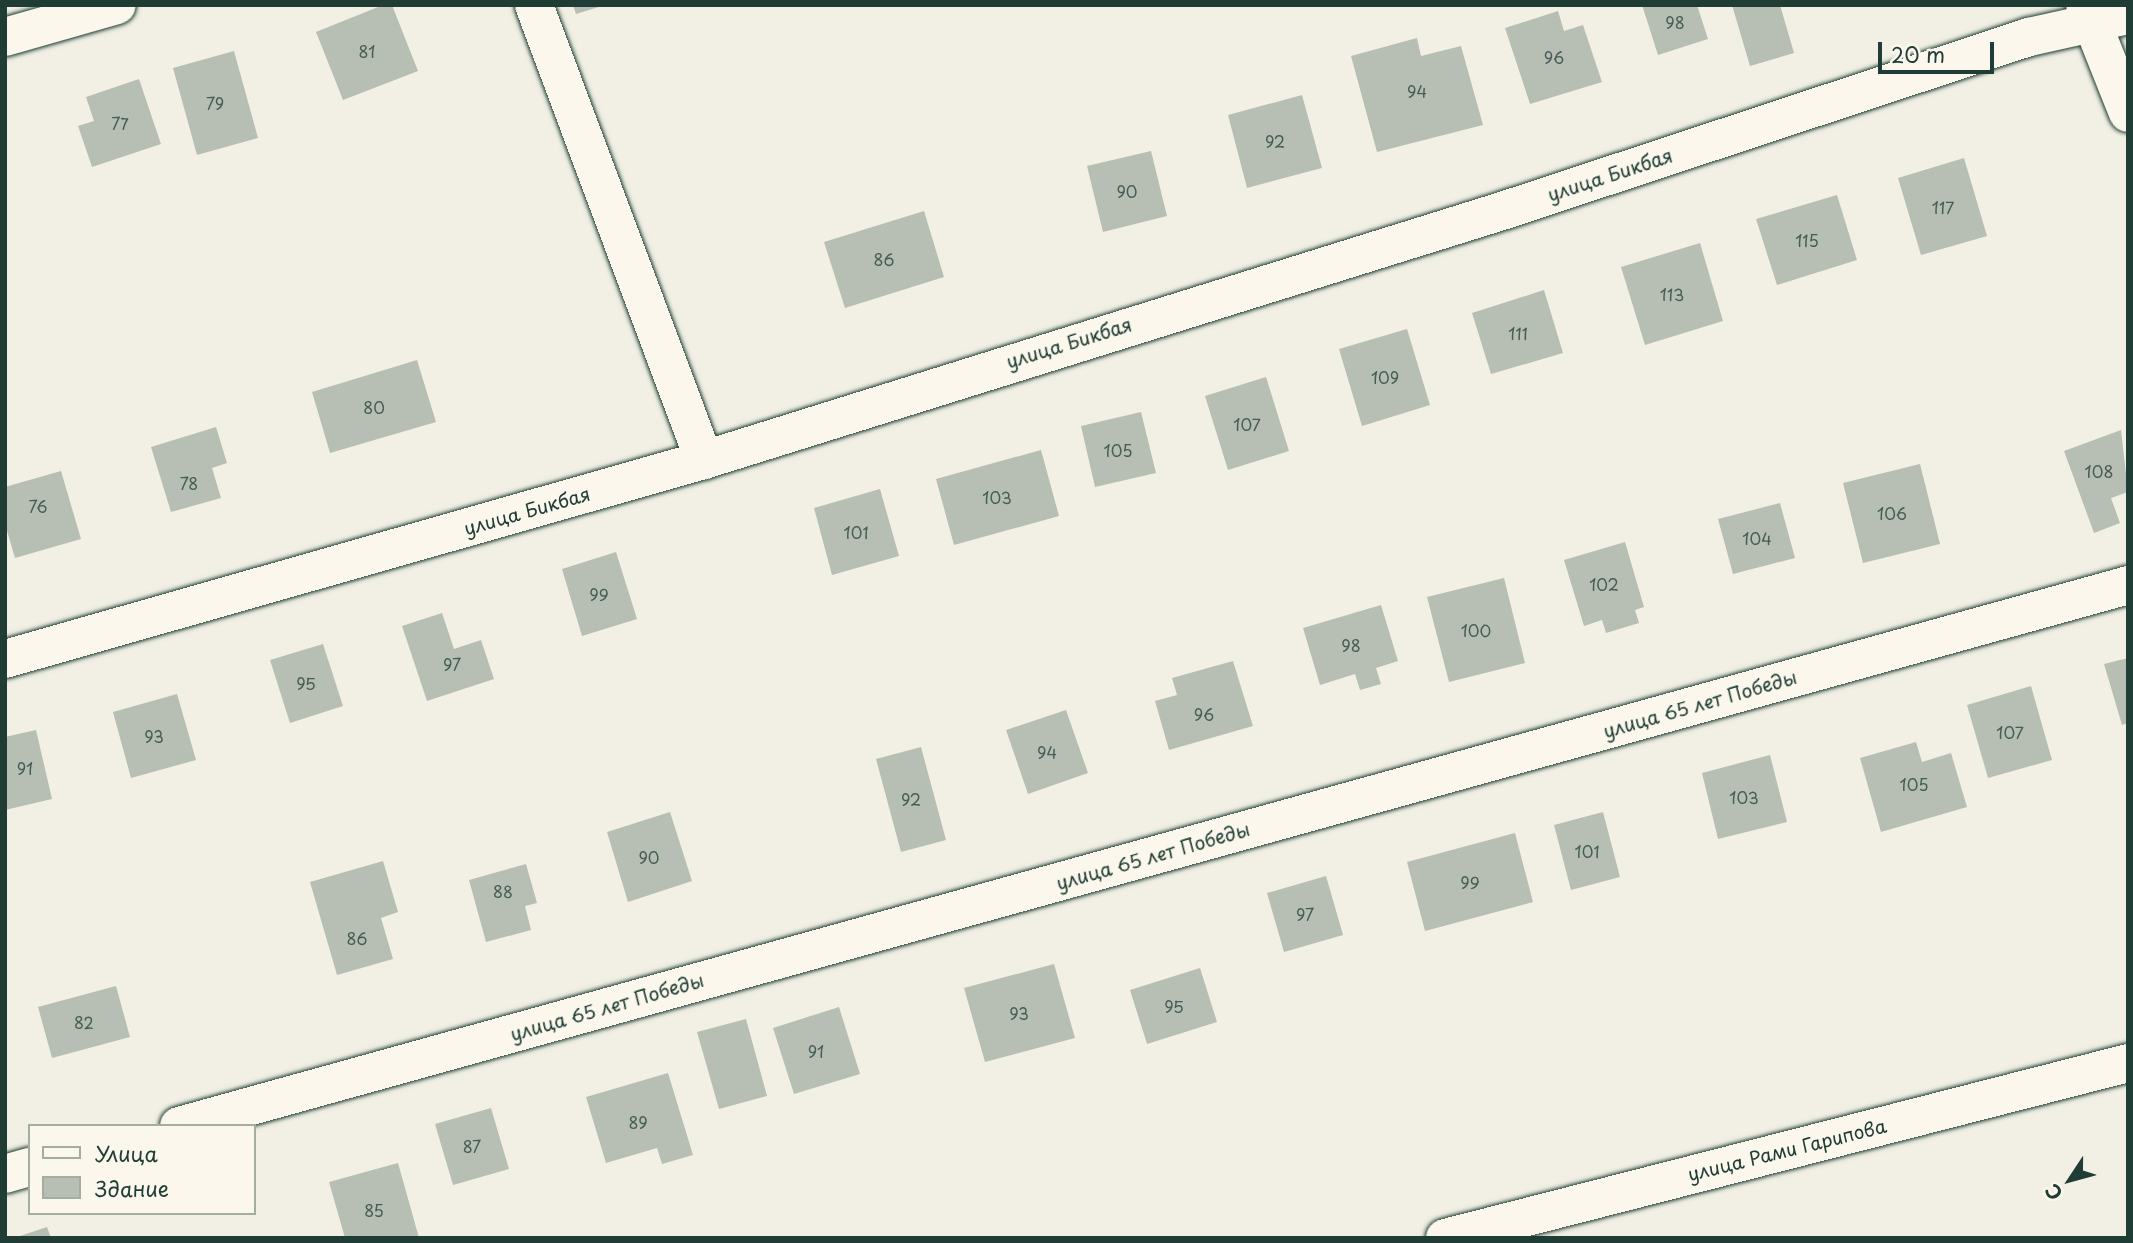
<!DOCTYPE html>
<html>
<head>
<meta charset="utf-8">
<style>
	body { margin:0 }
	#map { position:relative; width:2133px; height:1243px; overflow:hidden; background:#f2f0e5; font-family:"Playpen Sans",sans-serif }
	div>[style] { position:absolute }
	.building>* { inset:0; background:#b7beb3 }
	.roads { filter:drop-shadow(0 0 2px #1f3d34) drop-shadow(0 0 2px #1f3d34) }
	.minor>* { height:38px; margin:-19px; padding:0 19px; transform-origin:19px; border-radius:19px; background:#fbf7ec }
	span { translate:-50% -50%; white-space:nowrap; text-align:center; line-height:1.15; -webkit-text-stroke:7px #fbf7ec; paint-order:stroke }
	.number-label { font-size:16px; color:#455d54 }
	.number-label span { -webkit-text-stroke-width:0 }
	.street-label { font-size:19px; color:#1f3d34 }
	.frame { position:absolute; inset:0; border:7px solid #1f3d34; pointer-events:none }
	.legend { position:absolute; left:28px; top:1124px; width:228px; height:91px; box-sizing:border-box; background:#fbf7ec; border:2px solid #a3ada2; margin:0; padding:9px 12px; list-style:none; font-size:21px; color:#1f3d34 }
	.legend li { display:flex; align-items:center; gap:14px; height:35px }
	.legend b { width:35px; border:2px solid #a3ada2 }
	.north { position:absolute; left:2035px; top:1145px; width:70px; height:70px; -webkit-text-stroke:5px #fbf7ec; paint-order:stroke; rotate:234deg; font-size:19px; font-weight:700; line-height:28px; text-align:center; color:#1f3d34 }
	.north::after { content:''; display:block; margin:auto; width:24px; height:32px; background:#1f3d34; clip-path:polygon(50% 0,100% 100%,50% 72%,0 100%) }
	.scale { position:absolute; left:1878px; top:42px; width:116px; height:32px; box-sizing:border-box; border:4px solid #1f3d34; border-top:0; padding-left:9px; font-size:21px; line-height:24px; white-space:nowrap; color:#1f3d34; -webkit-text-stroke:5px #fbf7ec; paint-order:stroke }
</style>
</head>
<body>
<div id="map">
	<div class="building">
		<i style="clip-path:polygon(383px 5px,392px 5px,418px 71px,343px 100px,316px 32px)"></i>
		<i style="clip-path:polygon(573px 5px,602px 5px,602px 6px,576px 14px)"></i>
		<i style="clip-path:polygon(1642px 5px,1697px 5px,1708px 39px,1658px 55px)"></i>
		<i style="clip-path:polygon(1732px 5px,1780px 5px,1794px 53px,1750px 66px)"></i>
		<i style="clip-path:polygon(1558px 11px,1564px 31px,1583px 25px,1602px 82px,1530px 104px,1505px 28px)"></i>
		<i style="clip-path:polygon(1417px 38px,1421px 56px,1461px 46px,1483px 125px,1377px 152px,1351px 56px)"></i>
		<i style="clip-path:polygon(234px 51px,258px 138px,197px 155px,173px 68px)"></i>
		<i style="clip-path:polygon(139px 79px,161px 144px,92px 167px,78px 126px,94px 121px,86px 97px)"></i>
		<i style="clip-path:polygon(1302px 95px,1322px 168px,1247px 188px,1228px 115px)"></i>
		<i style="clip-path:polygon(1151px 151px,1167px 216px,1103px 232px,1087px 166px)"></i>
		<i style="clip-path:polygon(1964px 158px,1987px 236px,1921px 255px,1898px 178px)"></i>
		<i style="clip-path:polygon(1837px 195px,1857px 260px,1777px 285px,1756px 219px)"></i>
		<i style="clip-path:polygon(924px 211px,944px 277px,845px 308px,824px 242px)"></i>
		<i style="clip-path:polygon(1700px 243px,1723px 321px,1645px 345px,1621px 267px)"></i>
		<i style="clip-path:polygon(1544px 290px,1563px 353px,1491px 374px,1472px 313px)"></i>
		<i style="clip-path:polygon(1407px 329px,1430px 405px,1362px 426px,1339px 349px)"></i>
		<i style="clip-path:polygon(417px 360px,436px 422px,330px 453px,312px 392px)"></i>
		<i style="clip-path:polygon(1266px 377px,1289px 451px,1228px 470px,1205px 396px)"></i>
		<i style="clip-path:polygon(1141px 412px,1156px 473px,1095px 487px,1081px 426px)"></i>
		<i style="clip-path:polygon(216px 427px,227px 463px,212px 468px,221px 498px,171px 512px,151px 447px)"></i>
		<i style="clip-path:polygon(2121px 430px,2128px 492px,2111px 498px,2120px 523px,2094px 533px,2064px 451px)"></i>
		<i style="clip-path:polygon(1041px 450px,1059px 516px,954px 545px,936px 479px)"></i>
		<i style="clip-path:polygon(1920px 464px,1940px 544px,1863px 563px,1843px 483px)"></i>
		<i style="clip-path:polygon(61px 471px,81px 539px,15px 558px,5px 524px,5px 487px)"></i>
		<i style="clip-path:polygon(880px 489px,899px 556px,832px 575px,814px 508px)"></i>
		<i style="clip-path:polygon(1780px 503px,1795px 558px,1733px 574px,1718px 519px)"></i>
		<i style="clip-path:polygon(1625px 542px,1644px 607px,1635px 610px,1639px 623px,1606px 633px,1602px 620px,1584px 626px,1564px 560px)"></i>
		<i style="clip-path:polygon(616px 552px,637px 619px,582px 636px,562px 569px)"></i>
		<i style="clip-path:polygon(1504px 578px,1525px 663px,1449px 682px,1427px 597px)"></i>
		<i style="clip-path:polygon(1381px 605px,1398px 661px,1376px 668px,1381px 684px,1360px 690px,1355px 674px,1320px 685px,1303px 628px)"></i>
		<i style="clip-path:polygon(442px 613px,454px 649px,481px 640px,494px 679px,427px 701px,402px 626px)"></i>
		<i style="clip-path:polygon(323px 644px,343px 706px,290px 723px,270px 660px)"></i>
		<i style="clip-path:polygon(2128px 658px,2128px 723px,2122px 725px,2104px 664px)"></i>
		<i style="clip-path:polygon(1233px 661px,1253px 726px,1169px 750px,1155px 701px,1177px 695px,1172px 678px)"></i>
		<i style="clip-path:polygon(2031px 686px,2052px 760px,1988px 778px,1967px 705px)"></i>
		<i style="clip-path:polygon(177px 694px,196px 760px,131px 778px,113px 712px)"></i>
		<i style="clip-path:polygon(1066px 710px,1088px 773px,1028px 794px,1006px 730px)"></i>
		<i style="clip-path:polygon(36px 730px,52px 799px,5px 810px,5px 737px)"></i>
		<i style="clip-path:polygon(1916px 742px,1922px 762px,1951px 753px,1967px 807px,1881px 832px,1860px 758px)"></i>
		<i style="clip-path:polygon(921px 747px,946px 840px,901px 852px,876px 759px)"></i>
		<i style="clip-path:polygon(1770px 755px,1787px 822px,1718px 839px,1702px 773px)"></i>
		<i style="clip-path:polygon(670px 812px,692px 881px,628px 902px,607px 832px)"></i>
		<i style="clip-path:polygon(1603px 812px,1620px 877px,1571px 890px,1554px 825px)"></i>
		<i style="clip-path:polygon(1515px 833px,1533px 902px,1425px 931px,1407px 862px)"></i>
		<i style="clip-path:polygon(383px 861px,398px 912px,381px 918px,393px 959px,337px 975px,310px 882px)"></i>
		<i style="clip-path:polygon(526px 864px,537px 903px,525px 906px,531px 930px,486px 942px,469px 880px)"></i>
		<i style="clip-path:polygon(1326px 876px,1343px 935px,1284px 952px,1267px 893px)"></i>
		<i style="clip-path:polygon(1054px 964px,1075px 1038px,985px 1062px,964px 988px)"></i>
		<i style="clip-path:polygon(1200px 968px,1217px 1022px,1147px 1044px,1130px 990px)"></i>
		<i style="clip-path:polygon(116px 986px,130px 1037px,52px 1058px,38px 1007px)"></i>
		<i style="clip-path:polygon(839px 1007px,860px 1074px,794px 1094px,773px 1028px)"></i>
		<i style="clip-path:polygon(746px 1019px,767px 1096px,719px 1109px,697px 1032px)"></i>
		<i style="clip-path:polygon(668px 1073px,693px 1155px,662px 1164px,657px 1148px,606px 1163px,586px 1097px)"></i>
		<i style="clip-path:polygon(491px 1108px,509px 1169px,453px 1185px,435px 1124px)"></i>
		<i style="clip-path:polygon(398px 1163px,419px 1238px,345px 1238px,329px 1182px)"></i>
		<i style="clip-path:polygon(47px 1227px,51px 1238px,17px 1238px,17px 1237px)"></i>
	</div>
	<div class="roads">
		<div class="minor">
			<i style="left:534px;top:5px;width:486px;rotate:69.5deg"></i>
			<i style="left:2085px;top:5px;width:116px;rotate:68.3deg"></i>
			<i style="left:5px;top:37px;width:116px;rotate:-15.9deg"></i>
			<i style="left:5px;top:659px;width:727px;rotate:-15.89deg"></i>
			<i style="left:704px;top:460px;width:839px;rotate:-17.33deg"></i>
			<i style="left:1505px;top:210px;width:552px;rotate:-18.27deg"></i>
			<i style="left:2029px;top:37px;width:101px;rotate:-12.5deg"></i>
			<i style="left:179px;top:1126px;width:2023px;rotate:-15.51deg"></i>
			<i style="left:5px;top:1174px;width:26px;rotate:-16deg"></i>
			<i style="left:1445px;top:1238px;width:705px;rotate:-14.37deg"></i>
		</div>
	</div>
	<div class="number-label">
		<span style="left:1675px;top:22px">98</span>
		<span style="left:367px;top:51px">81</span>
		<span style="left:1554px;top:57px">96</span>
		<span style="left:1417px;top:91px">94</span>
		<span style="left:215px;top:103px">79</span>
		<span style="left:120px;top:123px">77</span>
		<span style="left:1275px;top:141px">92</span>
		<span style="left:1127px;top:191px">90</span>
		<span style="left:1943px;top:207px">117</span>
		<span style="left:1807px;top:240px">115</span>
		<span style="left:884px;top:259px">86</span>
		<span style="left:1672px;top:294px">113</span>
		<span style="left:1518px;top:333px">111</span>
		<span style="left:1385px;top:377px">109</span>
		<span style="left:374px;top:407px">80</span>
		<span style="left:1247px;top:424px">107</span>
		<span style="left:1118px;top:450px">105</span>
		<span style="left:2099px;top:471px">108</span>
		<span style="left:189px;top:483px">78</span>
		<span style="left:997px;top:497px">103</span>
		<span style="left:38px;top:506px">76</span>
		<span style="left:1892px;top:513px">106</span>
		<span style="left:856px;top:532px">101</span>
		<span style="left:1757px;top:538px">104</span>
		<span style="left:1604px;top:584px">102</span>
		<span style="left:599px;top:594px">99</span>
		<span style="left:1476px;top:630px">100</span>
		<span style="left:1351px;top:645px">98</span>
		<span style="left:452px;top:664px">97</span>
		<span style="left:306px;top:683px">95</span>
		<span style="left:1204px;top:714px">96</span>
		<span style="left:2010px;top:732px">107</span>
		<span style="left:154px;top:736px">93</span>
		<span style="left:1047px;top:752px">94</span>
		<span style="left:25px;top:768px">91</span>
		<span style="left:1914px;top:784px">105</span>
		<span style="left:1744px;top:797px">103</span>
		<span style="left:911px;top:799px">92</span>
		<span style="left:1587px;top:851px">101</span>
		<span style="left:649px;top:857px">90</span>
		<span style="left:1470px;top:882px">99</span>
		<span style="left:503px;top:891px">88</span>
		<span style="left:1305px;top:914px">97</span>
		<span style="left:357px;top:938px">86</span>
		<span style="left:1174px;top:1006px">95</span>
		<span style="left:1019px;top:1013px">93</span>
		<span style="left:84px;top:1022px">82</span>
		<span style="left:816px;top:1051px">91</span>
		<span style="left:638px;top:1122px">89</span>
		<span style="left:472px;top:1146px">87</span>
		<span style="left:374px;top:1210px">85</span>
	</div>
	<div class="street-label">
		<span style="left:1610px;top:175px;rotate:-18deg">улица Бикбая</span>
		<span style="left:1069px;top:343px;rotate:-17deg">улица Бикбая</span>
		<span style="left:527px;top:511px;rotate:-16deg">улица Бикбая</span>
		<span style="left:1700px;top:704px;rotate:-16deg">улица 65 лет Победы</span>
		<span style="left:1153px;top:856px;rotate:-16deg">улица 65 лет Победы</span>
		<span style="left:607px;top:1007px;rotate:-16deg">улица 65 лет Победы</span>
		<span style="left:1787px;top:1150px;rotate:-14deg">улица Рами Гарипова</span>
	</div>
	<div class="frame"></div>
	<ul class="legend">
	<li><b style="height:9px;background:#fbf7ec"></b>Улица</li>
	<li><b style="height:19px;background:#b7beb3"></b>Здание</li>
	</ul>
	<div class="north">С</div>
	<div class="scale">20 m</div>
</div>
</body>
</html>
